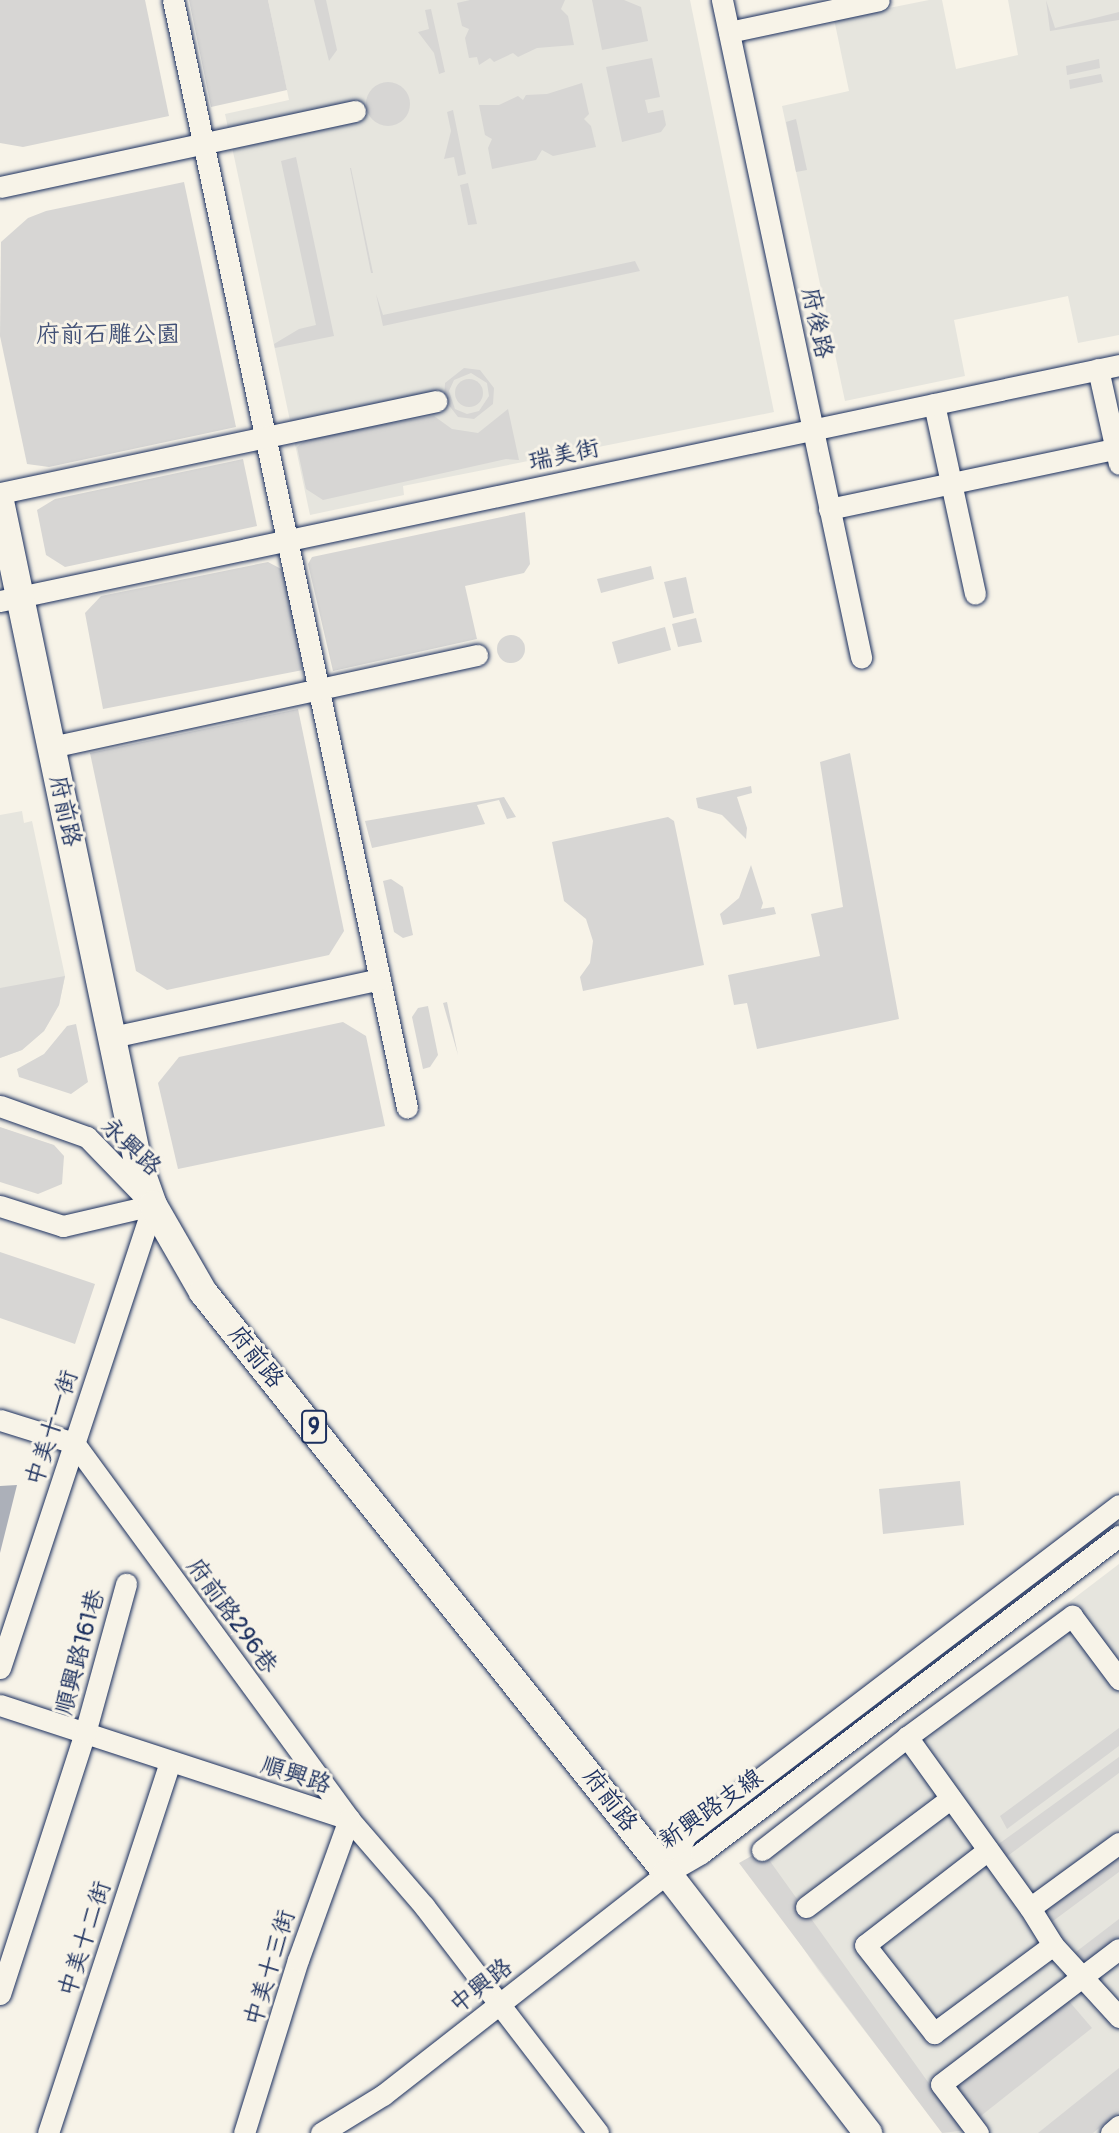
<!DOCTYPE html>
<html>
<head>
<meta charset="utf-8">
<style>
	body { margin:0 }
	#map { position:relative; width:1119px; height:2133px; overflow:hidden; background:#f7f3e8; font-family:Pangolin,"LXGW WenKai TC",sans-serif }
	div>[style] { position:absolute }
	.built>* { inset:0; background:#e6e5de }
	.green>* { inset:0; background:#d7d6d4 }
	.round { border-radius:50% }
	.water>* { inset:0; background:#acb0b9 }
	.roads { filter:drop-shadow(0 0 2px #1b2f5e) drop-shadow(0 0 2px #1b2f5e) }
	.minor>* { height:21px; margin:-10.5px; padding:0 10.5px; transform-origin:10.5px; border-radius:10.5px; background:#f7f3e8 }
	.major>* { height:28px; margin:-14px; padding:0 14px; transform-origin:14px; border-radius:14px; background:#f7f3e8 }
	span { translate:-50% -50%; white-space:nowrap; text-align:center; line-height:1.15; -webkit-text-stroke:6px #f7f3e8; paint-order:stroke }
	.shield-label span { padding:2px 5px; background:#f7f3e8; border:2px solid; border-radius:5px; -webkit-text-stroke-width:0 }
	.shield-label { font-size:23px; color:#1b2f5e; font-weight:700 }
	.street-label { font-size:24px; color:#1b2f5e }
	.park-label { font-size:24px; color:#415076 }
</style>
</head>
<body>
<div id="map">
	<div class="built">
		<i style="clip-path:polygon(268px 0,690px 0,774px 412px,403px 486px,404px 495px,310px 515px,225px 114px,289px 100px)"></i>
		<i style="clip-path:polygon(929px 0,942px 0,956px 69px,1018px 55px,1008px 0,1119px 0,1119px 335px,1078px 343px,1068px 296px,954px 320px,965px 376px,845px 401px,782px 106px,849px 91px,834px 19px)"></i>
		<i style="clip-path:polygon(22px 811px,24px 823px,32px 821px,65px 976px,59px 1005px,44px 1031px,22px 1050px,0 1058px,0 815px)"></i>
		<i style="clip-path:polygon(1119px 1564px,1119px 2133px,943px 2133px,818px 1970px,747px 1865px,876px 1749px)"></i>
	</div>
	<div class="green">
		<i style="clip-path:polygon(0 0,145px 0,169px 116px,23px 147px,0 143px)"></i>
		<i style="clip-path:polygon(189px 0,268px 0,287px 90px,211px 107px)"></i>
		<i style="clip-path:polygon(314px 0,326px 0,337px 50px,329px 61px)"></i>
		<i style="clip-path:polygon(470px 0,565px 0,561px 9px,568px 16px,574px 45px,537px 48px,518px 57px,513px 53px,494px 62px,490px 58px,479px 65px,477px 57px,469px 58px,465px 38px,469px 29px,462px 26px,457px 3px)"></i>
		<i style="clip-path:polygon(592px 0,624px 0,641px 7px,648px 41px,602px 50px)"></i>
		<i style="clip-path:polygon(1046px 0,1055px 28px,1119px 12px,1119px 20px,1050px 31px)"></i>
		<i style="clip-path:polygon(431px 9px,445px 72px,439px 74px,434px 53px,418px 32px,429px 29px,425px 10px)"></i>
		<i style="clip-path:polygon(652px 58px,660px 97px,645px 100px,648px 113px,663px 110px,666px 125px,661px 132px,622px 142px,606px 67px)"></i>
		<i style="clip-path:polygon(1099px 59px,1100px 68px,1067px 75px,1066px 66px)"></i>
		<i style="clip-path:polygon(1101px 74px,1103px 82px,1070px 89px,1069px 80px)"></i>
		<i class="round" style="left:366px;top:82px;width:44px;height:44px"></i>
		<i style="clip-path:polygon(582px 83px,589px 114px,584px 119px,591px 126px,596px 147px,553px 156px,542px 150px,536px 160px,492px 169px,488px 148px,492px 139px,485px 135px,479px 105px,499px 105px,518px 96px,523px 100px,526px 95px,547px 94px)"></i>
		<i style="clip-path:polygon(453px 110px,466px 174px,458px 176px,454px 157px,444px 159px,451px 131px,447px 112px)"></i>
		<i style="clip-path:polygon(796px 119px,807px 170px,796px 172px,786px 122px)"></i>
		<i style="clip-path:polygon(296px 157px,334px 336px,275px 348px,274px 344px,299px 329px,316px 325px,281px 161px)"></i>
		<i style="clip-path:polygon(350px 168px,351px 168px,373px 273px,371px 273px)"></i>
		<i style="clip-path:polygon(184px 182px,236px 427px,49px 467px,27px 464px,0 336px,1px 242px,28px 218px,46px 211px)"></i>
		<i style="clip-path:polygon(468px 183px,477px 224px,468px 225px,460px 185px)"></i>
		<i style="clip-path:polygon(635px 261px,640px 271px,383px 326px,376px 294px,383px 315px)"></i>
		<i style="clip-path:polygon(evenodd,464px 368px,480px 370px,494px 388px,493px 404px,474px 419px,458px 417px,444px 399px,445px 383px,464px 368px,471px 373px,487px 383px,489px 396px,479px 411px,467px 414px,455px 409px,449px 391px,454px 380px,471px 373px)"></i>
		<i class="round" style="left:455px;top:379px;width:28px;height:28px"></i>
		<i style="clip-path:polygon(508px 409px,519px 460px,506px 459px,323px 500px,306px 489px,297px 447px,310px 437px,434px 416px,452px 429px,478px 433px)"></i>
		<i style="clip-path:polygon(243px 459px,257px 526px,65px 567px,46px 555px,37px 510px,55px 499px)"></i>
		<i style="clip-path:polygon(525px 512px,530px 564px,524px 573px,465px 586px,477px 639px,333px 671px,308px 564px,312px 557px)"></i>
		<i style="clip-path:polygon(268px 562px,285px 571px,303px 670px,103px 709px,85px 613px,101px 596px)"></i>
		<i style="clip-path:polygon(651px 566px,654px 579px,601px 593px,597px 579px)"></i>
		<i style="clip-path:polygon(686px 577px,694px 613px,673px 618px,664px 582px)"></i>
		<i style="clip-path:polygon(696px 618px,702px 642px,678px 647px,672px 624px)"></i>
		<i style="clip-path:polygon(665px 627px,671px 650px,618px 664px,612px 642px)"></i>
		<i class="round" style="left:497px;top:635px;width:28px;height:28px"></i>
		<i style="clip-path:polygon(298px 709px,344px 931px,329px 955px,167px 990px,136px 971px,90px 753px)"></i>
		<i style="clip-path:polygon(850px 753px,899px 1019px,757px 1049px,747px 1003px,734px 1005px,728px 975px,820px 956px,811px 914px,843px 907px,820px 762px)"></i>
		<i style="clip-path:polygon(751px 786px,752px 793px,737px 797px,747px 828px,746px 839px,722px 815px,698px 808px,696px 798px)"></i>
		<i style="clip-path:polygon(504px 797px,516px 817px,507px 819px,499px 800px,477px 805px,485px 824px,372px 848px,365px 821px)"></i>
		<i style="clip-path:polygon(668px 817px,674px 821px,704px 965px,583px 991px,580px 977px,590px 963px,593px 941px,586px 919px,564px 901px,552px 842px)"></i>
		<i style="clip-path:polygon(751px 865px,763px 903px,761px 909px,774px 907px,776px 914px,723px 925px,720px 914px,739px 898px)"></i>
		<i style="clip-path:polygon(391px 879px,403px 887px,413px 935px,403px 938px,394px 932px,383px 881px)"></i>
		<i style="clip-path:polygon(65px 976px,59px 1005px,44px 1031px,22px 1050px,0 1058px,0 988px)"></i>
		<i style="clip-path:polygon(447px 1002px,458px 1055px,443px 1003px)"></i>
		<i style="clip-path:polygon(428px 1006px,438px 1055px,430px 1067px,423px 1069px,412px 1017px,418px 1008px)"></i>
		<i style="clip-path:polygon(343px 1022px,366px 1036px,385px 1126px,178px 1169px,158px 1083px,179px 1057px)"></i>
		<i style="clip-path:polygon(76px 1024px,88px 1082px,71px 1094px,19px 1077px,17px 1069px,44px 1054px,67px 1026px)"></i>
		<i style="clip-path:polygon(0 1127px,54px 1145px,64px 1156px,62px 1184px,38px 1194px,0 1182px)"></i>
		<i style="clip-path:polygon(0 1252px,95px 1284px,75px 1344px,0 1318px)"></i>
		<i style="clip-path:polygon(960px 1481px,964px 1525px,883px 1534px,879px 1489px)"></i>
		<i style="clip-path:polygon(1119px 1728px,1119px 1746px,1007px 1829px,1000px 1816px)"></i>
		<i style="clip-path:polygon(1119px 1757px,1119px 1773px,1001px 1861px,993px 1848px)"></i>
		<i style="clip-path:polygon(762px 1850px,928px 2082px,967px 2130px,942px 2133px,739px 1863px)"></i>
		<i style="clip-path:polygon(1119px 1850px,1119px 1872px,1049px 1924px,1038px 1909px)"></i>
		<i style="clip-path:polygon(1119px 1919px,1119px 1949px,1084px 1975px,1068px 1958px)"></i>
		<i style="clip-path:polygon(1062px 1993px,1092px 2028px,977px 2119px,946px 2080px)"></i>
		<i style="clip-path:polygon(1119px 2068px,1119px 2112px,1093px 2133px,1038px 2133px)"></i>
	</div>
	<div class="water">
		<i style="clip-path:polygon(17px 1485px,0 1553px,0 1486px)"></i>
	</div>
	<div class="roads">
		<div class="minor">
			<i style="left:173px;top:0;width:1132px;rotate:78.07deg"></i>
			<i style="left:722px;top:0;width:672px;rotate:78.05deg"></i>
			<i style="left:729px;top:32px;width:153px;rotate:-12deg"></i>
			<i style="left:0;top:187px;width:363px;rotate:-12.1deg"></i>
			<i style="left:1098px;top:369px;width:97px;rotate:77.5deg"></i>
			<i style="left:934px;top:404px;width:194px;rotate:77.8deg"></i>
			<i style="left:0;top:493px;width:446px;rotate:-11.9deg"></i>
			<i style="left:829px;top:509px;width:296px;rotate:-11.9deg"></i>
			<i style="left:0;top:601px;width:1144px;rotate:-11.91deg"></i>
			<i style="left:51px;top:747px;width:436px;rotate:-12.2deg"></i>
			<i style="left:112px;top:1037px;width:274px;rotate:-12.2deg"></i>
			<i style="left:0;top:1106px;width:92px;rotate:19.6deg"></i>
			<i style="left:87px;top:1137px;width:89px;rotate:45.9deg"></i>
			<i style="left:0;top:1206px;width:66px;rotate:17.6deg"></i>
			<i style="left:63px;top:1226px;width:92px;rotate:-13.1deg"></i>
			<i style="left:0;top:1420px;width:77px;rotate:17.3deg"></i>
			<i style="left:74px;top:1443px;width:466px;rotate:53.8deg"></i>
			<i style="left:349px;top:1819px;width:115px;rotate:49.2deg"></i>
			<i style="left:424px;top:1906px;width:286px;rotate:52.5deg"></i>
			<i style="left:0;top:1668px;width:488px;rotate:-71.7deg"></i>
			<i style="left:0;top:1705px;width:367px;rotate:18.1deg"></i>
			<i style="left:1119px;top:1843px;width:110px;rotate:143.9deg"></i>
			<i style="left:1030px;top:1908px;width:44px;rotate:58.1deg"></i>
			<i style="left:1053px;top:1945px;width:98px;rotate:47.5deg"></i>
			<i style="left:762px;top:1850px;width:184px;rotate:-37.9deg"></i>
			<i style="left:988px;top:1850px;width:155px;rotate:142.3deg"></i>
			<i style="left:865px;top:1945px;width:112px;rotate:51.9deg"></i>
			<i style="left:934px;top:2033px;width:148px;rotate:-36.5deg"></i>
			<i style="left:667px;top:1873px;width:42px;rotate:-63.4deg"></i>
			<i style="left:686px;top:1835px;width:544px;rotate:-37.31deg"></i>
			<i style="left:806px;top:1907px;width:181px;rotate:-36.9deg"></i>
			<i style="left:1030px;top:1908px;width:211px;rotate:-125.7deg"></i>
			<i style="left:907px;top:1737px;width:205px;rotate:-36.3deg"></i>
			<i style="left:1072px;top:1616px;width:79px;rotate:53.3deg"></i>
			<i style="left:0;top:1994px;width:274px;rotate:-72deg"></i>
			<i style="left:85px;top:1733px;width:155px;rotate:-74.6deg"></i>
			<i style="left:48px;top:2133px;width:391px;rotate:-71.8deg"></i>
			<i style="left:244px;top:2133px;width:181px;rotate:-72.7deg"></i>
			<i style="left:298px;top:1960px;width:150px;rotate:-70.1deg"></i>
			<i style="left:321px;top:2133px;width:73px;rotate:-31.5deg"></i>
			<i style="left:383px;top:2095px;width:360px;rotate:-38deg"></i>
			<i style="left:667px;top:1873px;width:39px;rotate:-30deg"></i>
			<i style="left:701px;top:1853px;width:525px;rotate:-37.18deg"></i>
			<i style="left:978px;top:2133px;width:61px;rotate:-127.1deg"></i>
			<i style="left:941px;top:2084px;width:223px;rotate:-37.2deg"></i>
			<i style="left:1111px;top:2133px;width:11px;rotate:-41deg"></i>
		</div>
		<div class="major">
			<i style="left:0;top:501px;width:676px;rotate:78.22deg"></i>
			<i style="left:138px;top:1163px;width:45px;rotate:70.3deg"></i>
			<i style="left:153px;top:1205px;width:100px;rotate:60.1deg"></i>
			<i style="left:203px;top:1292px;width:744px;rotate:51.39deg"></i>
			<i style="left:667px;top:1873px;width:329px;rotate:52.3deg"></i>
		</div>
	</div>
	<div class="shield-label">
		<span style="left:314px;top:1427px">9</span>
	</div>
	<div class="street-label">
		<span style="left:817px;top:323px;rotate:78deg">府後路</span>
		<span style="left:564px;top:455px;rotate:-12deg">瑞美街</span>
		<span style="left:65px;top:811px;rotate:78deg">府前路</span>
		<span style="left:131px;top:1147px;rotate:43deg">永興路</span>
		<span style="left:256px;top:1357px;rotate:51deg">府前路</span>
		<span style="left:52px;top:1428px;rotate:-72deg">中美十一街</span>
		<span style="left:232px;top:1616px;rotate:54deg">府前路296巷</span>
		<span style="left:80px;top:1652px;rotate:-75deg">順興路161巷</span>
		<span style="left:296px;top:1775px;rotate:18deg">順興路</span>
		<span style="left:610px;top:1800px;rotate:52deg">府前路</span>
		<span style="left:711px;top:1809px;rotate:-35deg">新興路支線</span>
		<span style="left:85px;top:1939px;rotate:-72deg">中美十二街</span>
		<span style="left:270px;top:1968px;rotate:-73deg">中美十三街</span>
		<span style="left:481px;top:1986px;rotate:-38deg">中興路</span>
	</div>
	<div class="park-label">
		<span style="left:108px;top:335px">府前石雕公園</span>
	</div>
</div>
</body>
</html>
